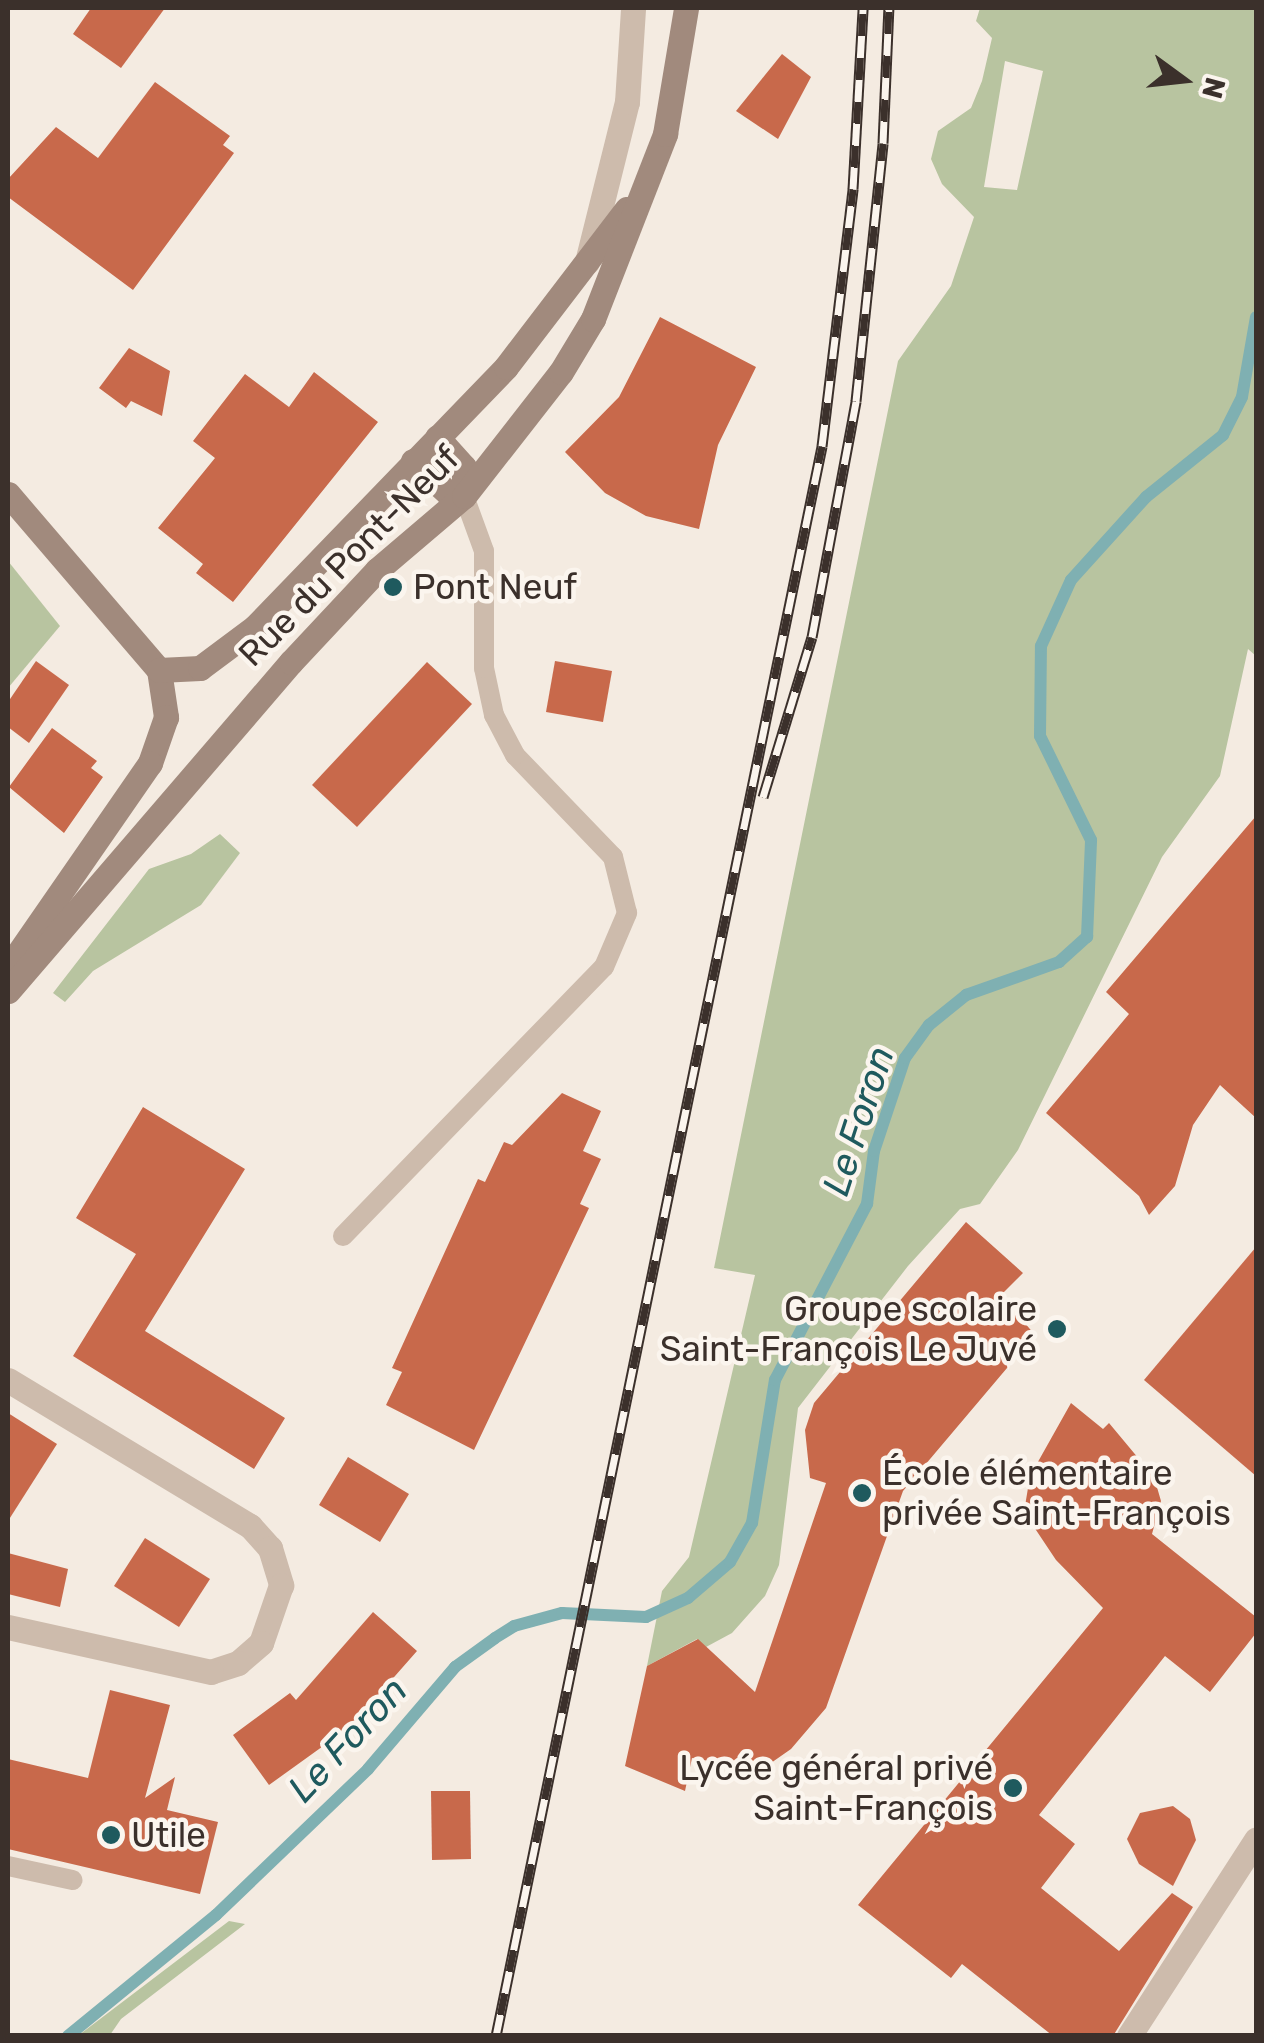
<!DOCTYPE html>
<html>
<head>
<meta charset="utf-8">
<style>
	body { margin:0 }
	#map { position:relative; width:1264px; height:2043px; overflow:hidden; background:#f4ebe1; font-family:Rubik,sans-serif }
	div>[style] { position:absolute }
	.green>* { inset:0; background:#b8c4a0 }
	.stream>* { height:12px; margin:-6px; padding:0 6px; transform-origin:6px; border-radius:6px; background:#7fb0b2 }
	.building>* { inset:0; background:#c8694b }
	.lane>* { height:20px; margin:-10px; padding:0 10px; transform-origin:10px; border-radius:10px; background:#cdbbac }
	.street>* { height:25px; margin:-12.5px; padding:0 12.5px; transform-origin:12.5px; border-radius:12.5px; background:#cdbbac }
	.secondary>* { height:25px; margin:-12.5px; padding:0 12.5px; transform-origin:12.5px; border-radius:12.5px; background:#a18a7d }
	.rail>* { height:11px; margin-top:-5.5px; transform-origin:0; background:repeating-linear-gradient(90deg,#fbf5ee 0 22px,#3b302b 0 44px); box-sizing:border-box; border-block:2px solid #3b302b }
	.dots>* { width:28px; height:28px; translate:-50% -50%; box-sizing:border-box; border:5px solid #fbf5ee; border-radius:50% }
	span { translate:-50% -50%; white-space:nowrap; text-align:center; line-height:1.15; -webkit-text-stroke:9px #fbf5ee; paint-order:stroke }
	.street-label { font-size:35px; color:#3b302b }
	.poi-label { font-size:35px; color:#3b302b }
	.left { translate:0 -50%; text-align:left }
	.right { translate:-100% -50%; text-align:right }
	.water-label { font-size:38px; color:#1f5a5e; font-style:italic }
	.frame { position:absolute; inset:0; border:10px solid #3b302b; pointer-events:none }
	.north { position:absolute; left:1134px; top:30px; width:100px; height:100px; -webkit-text-stroke:8px #fbf5ee; paint-order:stroke; rotate:105deg; font-size:28px; font-weight:700; line-height:40px; text-align:center; color:#3b302b }
	.north::after { content:''; display:block; margin:auto; width:35px; height:45px; background:#3b302b; clip-path:polygon(50% 0,100% 100%,50% 72%,0 100%) }
</style>
</head>
<body>
<div id="map">
	<div class="green">
		<i style="clip-path:polygon(evenodd,980px 8px,1256px 8px,1256px 656px,1248px 649px,1220px 776px,1162px 857px,1018px 1150px,980px 1204px,960px 1209px,908px 1266px,798px 1408px,779px 1565px,765px 1596px,732px 1633px,706px 1647px,697px 1639px,647px 1666px,662px 1591px,689px 1557px,755px 1275px,714px 1268px,898px 361px,951px 286px,974px 217px,942px 184px,931px 159px,938px 131px,971px 108px,982px 81px,992px 38px,976px 21px,980px 8px,1005px 61px,1043px 71px,1017px 190px,984px 187px,1005px 61px)"></i>
		<i style="clip-path:polygon(8px 561px,60px 626px,8px 688px)"></i>
		<i style="clip-path:polygon(220px 834px,240px 853px,201px 905px,93px 971px,65px 1002px,53px 993px,149px 869px,191px 854px)"></i>
		<i style="clip-path:polygon(229px 1921px,245px 1924px,121px 2019px,110px 2035px,79px 2035px)"></i>
	</div>
	<div class="stream">
		<i style="left:68px;top:2036px;width:191px;rotate:-39.3deg"></i>
		<i style="left:216px;top:1915px;width:211px;rotate:-43.8deg"></i>
		<i style="left:368px;top:1769px;width:134px;rotate:-49.5deg"></i>
		<i style="left:455px;top:1667px;width:49px;rotate:-35.9deg"></i>
		<i style="left:495px;top:1638px;width:22px;rotate:-32deg"></i>
		<i style="left:514px;top:1626px;width:50px;rotate:-15.2deg"></i>
		<i style="left:562px;top:1613px;width:84px;rotate:2.7deg"></i>
		<i style="left:646px;top:1617px;width:46px;rotate:-24.3deg"></i>
		<i style="left:688px;top:1598px;width:55px;rotate:-40.6deg"></i>
		<i style="left:730px;top:1562px;width:45px;rotate:-60.6deg"></i>
		<i style="left:752px;top:1523px;width:145px;rotate:-80.9deg"></i>
		<i style="left:775px;top:1380px;width:199px;rotate:-62.4deg"></i>
		<i style="left:867px;top:1204px;width:53px;rotate:-82.5deg"></i>
		<i style="left:874px;top:1151px;width:98px;rotate:-71.6deg"></i>
		<i style="left:905px;top:1058px;width:41px;rotate:-54deg"></i>
		<i style="left:929px;top:1025px;width:48px;rotate:-39deg"></i>
		<i style="left:966px;top:995px;width:99px;rotate:-19.5deg"></i>
		<i style="left:1059px;top:962px;width:38px;rotate:-42deg"></i>
		<i style="left:1087px;top:937px;width:97px;rotate:-87.6deg"></i>
		<i style="left:1091px;top:840px;width:116px;rotate:-116.1deg"></i>
		<i style="left:1040px;top:736px;width:90px;rotate:-89.4deg"></i>
		<i style="left:1041px;top:646px;width:72px;rotate:-65.6deg"></i>
		<i style="left:1071px;top:580px;width:112px;rotate:-47.9deg"></i>
		<i style="left:1146px;top:497px;width:99px;rotate:-38.8deg"></i>
		<i style="left:1223px;top:435px;width:42px;rotate:-63.4deg"></i>
		<i style="left:1242px;top:397px;width:81px;rotate:-80.1deg"></i>
	</div>
	<div class="building">
		<i style="clip-path:polygon(91px 8px,165px 8px,121px 68px,73px 34px)"></i>
		<i style="clip-path:polygon(782px 54px,811px 77px,778px 139px,736px 111px)"></i>
		<i style="clip-path:polygon(155px 82px,230px 136px,223px 145px,234px 153px,133px 290px,8px 197px,8px 179px,56px 127px,98px 158px)"></i>
		<i style="clip-path:polygon(660px 317px,756px 367px,718px 445px,699px 529px,646px 516px,605px 493px,565px 452px,619px 397px)"></i>
		<i style="clip-path:polygon(129px 348px,170px 371px,162px 416px,131px 401px,126px 408px,99px 388px)"></i>
		<i style="clip-path:polygon(314px 372px,378px 422px,233px 602px,196px 573px,203px 564px,158px 528px,215px 458px,193px 441px,245px 374px,289px 407px)"></i>
		<i style="clip-path:polygon(36px 661px,69px 685px,29px 743px,8px 727px,8px 702px)"></i>
		<i style="clip-path:polygon(555px 661px,612px 671px,603px 722px,546px 712px)"></i>
		<i style="clip-path:polygon(427px 662px,472px 704px,357px 827px,312px 785px)"></i>
		<i style="clip-path:polygon(52px 728px,97px 761px,91px 768px,103px 777px,64px 833px,9px 787px)"></i>
		<i style="clip-path:polygon(1256px 816px,1256px 1118px,1220px 1085px,1193px 1125px,1175px 1186px,1149px 1215px,1139px 1196px,1046px 1113px,1129px 1014px,1106px 992px)"></i>
		<i style="clip-path:polygon(562px 1093px,601px 1111px,583px 1151px,601px 1159px,580px 1204px,589px 1208px,474px 1450px,386px 1405px,402px 1372px,392px 1368px,478px 1179px,485px 1182px,504px 1142px,512px 1145px)"></i>
		<i style="clip-path:polygon(143px 1107px,245px 1169px,145px 1331px,285px 1418px,254px 1469px,73px 1356px,136px 1254px,76px 1218px)"></i>
		<i style="clip-path:polygon(966px 1222px,1023px 1273px,1001px 1295px,1035px 1335px,903px 1491px,826px 1708px,791px 1749px,761px 1770px,692px 1758px,685px 1791px,625px 1766px,647px 1666px,698px 1639px,755px 1692px,826px 1483px,810px 1478px,805px 1430px,814px 1403px)"></i>
		<i style="clip-path:polygon(1256px 1247px,1256px 1476px,1144px 1380px)"></i>
		<i style="clip-path:polygon(1071px 1403px,1103px 1429px,1109px 1423px,1154px 1477px,1161px 1501px,1152px 1534px,1256px 1617px,1256px 1633px,1210px 1692px,1165px 1656px,1039px 1815px,1075px 1844px,1041px 1888px,1119px 1951px,1172px 1893px,1193px 1907px,1113px 2036px,1053px 2036px,962px 1964px,951px 1978px,858px 1905px,1103px 1608px,1056px 1560px,1024px 1512px,1030px 1476px)"></i>
		<i style="clip-path:polygon(8px 1413px,57px 1444px,8px 1521px)"></i>
		<i style="clip-path:polygon(348px 1457px,409px 1494px,380px 1542px,319px 1505px)"></i>
		<i style="clip-path:polygon(145px 1538px,210px 1579px,179px 1627px,114px 1586px)"></i>
		<i style="clip-path:polygon(8px 1553px,68px 1569px,60px 1607px,8px 1594px)"></i>
		<i style="clip-path:polygon(373px 1612px,417px 1651px,351px 1726px,269px 1785px,233px 1735px,290px 1693px,296px 1700px)"></i>
		<i style="clip-path:polygon(110px 1690px,170px 1705px,145px 1798px,175px 1777px,167px 1810px,218px 1822px,200px 1894px,8px 1849px,8px 1759px,88px 1778px)"></i>
		<i style="clip-path:polygon(431px 1791px,470px 1791px,471px 1859px,432px 1860px)"></i>
		<i style="clip-path:polygon(1173px 1806px,1190px 1819px,1196px 1840px,1173px 1886px,1139px 1864px,1127px 1839px,1140px 1813px)"></i>
	</div>
	<div class="lane">
		<i style="left:343px;top:1236px;width:375px;rotate:-45.9deg"></i>
		<i style="left:604px;top:967px;width:59px;rotate:-66.9deg"></i>
		<i style="left:627px;top:913px;width:58px;rotate:-104deg"></i>
		<i style="left:613px;top:857px;width:141px;rotate:-133.9deg"></i>
		<i style="left:515px;top:755px;width:45px;rotate:-117.7deg"></i>
		<i style="left:494px;top:715px;width:48px;rotate:-102deg"></i>
		<i style="left:484px;top:668px;width:117px;rotate:-90deg"></i>
		<i style="left:484px;top:551px;width:59px;rotate:-110deg"></i>
		<i style="left:8px;top:1866px;width:66px;rotate:12.3deg"></i>
	</div>
	<div class="street">
		<i style="left:587px;top:262px;width:165px;rotate:-76deg"></i>
		<i style="left:627px;top:102px;width:94px;rotate:-86.3deg"></i>
		<i style="left:8px;top:1380px;width:283px;rotate:31.1deg"></i>
		<i style="left:250px;top:1526px;width:30px;rotate:48deg"></i>
		<i style="left:270px;top:1548px;width:39px;rotate:73deg"></i>
		<i style="left:281px;top:1585px;width:61px;rotate:109deg"></i>
		<i style="left:261px;top:1643px;width:30px;rotate:139deg"></i>
		<i style="left:238px;top:1663px;width:28px;rotate:162deg"></i>
		<i style="left:211px;top:1672px;width:208px;rotate:-167.5deg"></i>
		<i style="left:1129px;top:2036px;width:234px;rotate:-57.1deg"></i>
	</div>
	<div class="secondary">
		<i style="left:413px;top:461px;width:47px;rotate:42.4deg"></i>
		<i style="left:448px;top:493px;width:16px;rotate:11deg"></i>
		<i style="left:464px;top:496px;width:29px;rotate:-90deg"></i>
		<i style="left:464px;top:467px;width:40px;rotate:-132deg"></i>
		<i style="left:8px;top:494px;width:232px;rotate:49.4deg"></i>
		<i style="left:159px;top:670px;width:48px;rotate:81.5deg"></i>
		<i style="left:166px;top:717px;width:49px;rotate:109.2deg"></i>
		<i style="left:150px;top:763px;width:249px;rotate:124.7deg"></i>
		<i style="left:159px;top:670px;width:41px;rotate:-2.8deg"></i>
		<i style="left:200px;top:668px;width:69px;rotate:-36.7deg"></i>
		<i style="left:255px;top:627px;width:361px;rotate:-46deg"></i>
		<i style="left:506px;top:367px;width:199px;rotate:-52.6deg"></i>
		<i style="left:8px;top:991px;width:434px;rotate:-49.3deg"></i>
		<i style="left:291px;top:662px;width:126px;rotate:-46.9deg"></i>
		<i style="left:377px;top:570px;width:114px;rotate:-40.4deg"></i>
		<i style="left:464px;top:496px;width:157px;rotate:-52deg"></i>
		<i style="left:561px;top:372px;width:62px;rotate:-58.9deg"></i>
		<i style="left:593px;top:319px;width:199px;rotate:-68.7deg"></i>
		<i style="left:665px;top:134px;width:128px;rotate:-80.5deg"></i>
	</div>
	<div class="rail">
		<i style="left:763px;top:797px;width:167px;rotate:-73deg"></i>
		<i style="left:812px;top:637px;width:240px;rotate:-79.4deg"></i>
		<i style="left:856px;top:401px;width:259px;rotate:-84deg"></i>
		<i style="left:883px;top:143px;width:135px;rotate:-87.5deg"></i>
		<i style="left:496px;top:2036px;width:1623px;rotate:-78.41deg"></i>
		<i style="left:822px;top:446px;width:259px;rotate:-83.1deg"></i>
		<i style="left:853px;top:189px;width:181px;rotate:-86.8deg"></i>
	</div>
	<div class="dots">
		<i style="left:393px;top:587px;background:#1f5a5e"></i>
		<i style="left:1057px;top:1329px;background:#1f5a5e"></i>
		<i style="left:862px;top:1493px;background:#1f5a5e"></i>
		<i style="left:1013px;top:1788px;background:#1f5a5e"></i>
		<i style="left:111px;top:1835px;background:#1f5a5e"></i>
	</div>
	<div class="street-label">
		<span style="left:349px;top:556px;rotate:-45deg">Rue du Pont-Neuf</span>
	</div>
	<div class="poi-label">
		<span class="left" style="left:413px;top:587px">Pont Neuf</span>
		<span class="right" style="left:1037px;top:1329px">Groupe scolaire<br>Saint-François Le Juvé</span>
		<span class="left" style="left:882px;top:1493px">École élémentaire<br>privée Saint-François</span>
		<span class="right" style="left:993px;top:1788px">Lycée général privé<br>Saint-François</span>
		<span class="left" style="left:131px;top:1835px">Utile</span>
	</div>
	<div class="water-label">
		<span style="left:859px;top:1121px;rotate:-72deg">Le Foron</span>
		<span style="left:348px;top:1740px;rotate:-47deg">Le Foron</span>
	</div>
	<div class="frame"></div>
	<div class="north">N</div>
</div>
</body>
</html>
